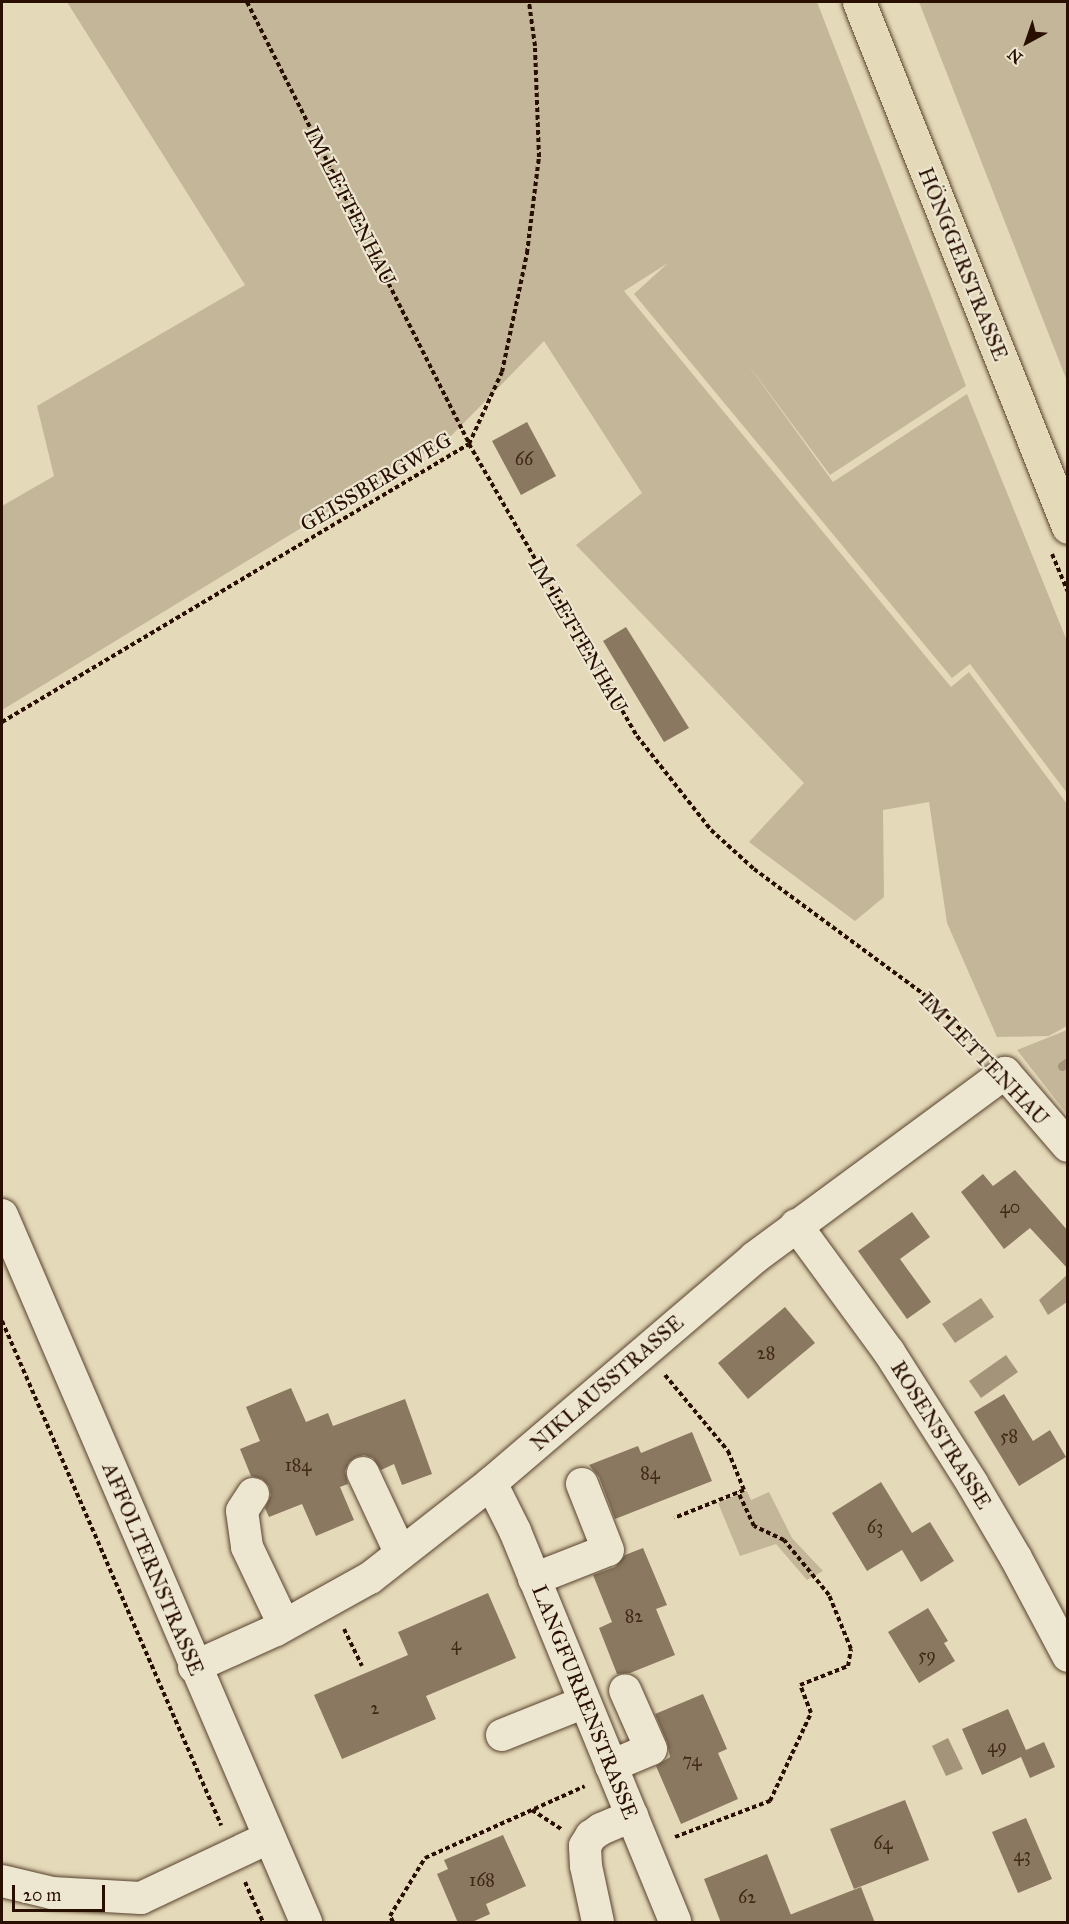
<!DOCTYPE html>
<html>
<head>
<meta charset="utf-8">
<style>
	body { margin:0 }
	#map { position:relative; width:1069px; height:1924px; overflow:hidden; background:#e4d9b8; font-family:"IM FELL Great Primer",serif }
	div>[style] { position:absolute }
	.green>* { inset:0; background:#c4b799 }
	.water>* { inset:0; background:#a49479 }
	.stream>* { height:9px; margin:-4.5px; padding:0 4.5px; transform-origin:4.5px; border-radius:4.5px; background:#a49479 }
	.building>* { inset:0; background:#8a7860 }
	.path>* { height:4px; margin-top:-2px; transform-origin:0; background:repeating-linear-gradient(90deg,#290f00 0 4.5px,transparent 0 7.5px) }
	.roads { filter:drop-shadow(0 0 2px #58422e) drop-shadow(0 0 2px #58422e) }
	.minor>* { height:32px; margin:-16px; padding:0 16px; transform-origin:16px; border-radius:16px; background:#ede6d1 }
	.major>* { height:33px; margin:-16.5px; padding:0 16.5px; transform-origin:16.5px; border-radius:16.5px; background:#e4d9b8 }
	span { translate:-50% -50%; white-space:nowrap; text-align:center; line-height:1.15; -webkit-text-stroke:4.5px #ede6d1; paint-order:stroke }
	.number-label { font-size:18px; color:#412918 }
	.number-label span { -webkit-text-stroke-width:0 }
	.street-label { font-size:21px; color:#290f00 }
	.frame { position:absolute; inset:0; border:3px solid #290f00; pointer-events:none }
	.north { position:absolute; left:997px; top:12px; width:60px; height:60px; -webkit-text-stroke:4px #ede6d1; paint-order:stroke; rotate:220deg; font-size:16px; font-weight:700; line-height:24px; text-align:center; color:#290f00 }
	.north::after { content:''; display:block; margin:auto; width:21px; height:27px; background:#290f00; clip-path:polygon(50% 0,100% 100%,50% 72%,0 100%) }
	.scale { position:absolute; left:12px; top:1885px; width:93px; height:27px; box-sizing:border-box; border:3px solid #290f00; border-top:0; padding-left:8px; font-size:18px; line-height:21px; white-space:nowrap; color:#290f00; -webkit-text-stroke:4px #ede6d1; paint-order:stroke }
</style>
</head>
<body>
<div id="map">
	<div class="green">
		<i style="clip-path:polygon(67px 2px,817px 2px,966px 386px,830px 475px,744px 359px,833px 482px,967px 394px,1067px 641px,1067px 793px,970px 664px,952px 678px,634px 294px,668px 263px,624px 291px,951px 687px,969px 672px,1067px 804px,1067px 1026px,1049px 1036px,997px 1037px,947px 923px,929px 802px,883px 810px,884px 897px,855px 921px,749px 842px,804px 783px,576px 545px,642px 493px,544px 341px,449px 438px,2px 710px,2px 506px,54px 476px,37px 406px,245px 285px)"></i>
		<i style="clip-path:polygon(919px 2px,1067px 2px,1067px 381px)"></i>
		<i style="clip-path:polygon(1067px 1030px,1067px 1114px,1017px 1050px)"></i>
		<i style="clip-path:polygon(747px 1491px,751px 1500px,769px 1492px,792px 1538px,823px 1571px,807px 1580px,776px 1544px,740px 1556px,718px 1503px)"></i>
	</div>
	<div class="water">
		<i style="clip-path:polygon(1067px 1275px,1067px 1302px,1048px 1315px,1039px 1300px)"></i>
		<i style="clip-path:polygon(981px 1298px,994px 1317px,955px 1343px,942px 1324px)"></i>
		<i style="clip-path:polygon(1006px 1355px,1018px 1372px,981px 1398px,969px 1381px)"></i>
		<i style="clip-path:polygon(948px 1738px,963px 1769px,946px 1776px,932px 1746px)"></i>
	</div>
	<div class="stream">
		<i style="left:1062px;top:1066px;width:7px;rotate:-34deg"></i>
	</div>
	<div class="building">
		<i style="clip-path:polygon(527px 422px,556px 476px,521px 495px,492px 441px)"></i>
		<i style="clip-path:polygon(626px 627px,689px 728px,664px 742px,603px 641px)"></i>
		<i style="clip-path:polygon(1015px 1170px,1068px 1231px,1068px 1269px,1030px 1228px,1004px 1249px,961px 1192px,983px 1174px,993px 1186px)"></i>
		<i style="clip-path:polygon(912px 1212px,930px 1237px,900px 1259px,931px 1302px,907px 1319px,858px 1251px)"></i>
		<i style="clip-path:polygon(785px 1307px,815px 1343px,748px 1399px,718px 1363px)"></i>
		<i style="clip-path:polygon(291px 1388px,306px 1422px,328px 1413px,333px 1426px,405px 1399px,432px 1474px,402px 1485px,394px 1464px,381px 1470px,373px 1458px,364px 1455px,356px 1457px,349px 1462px,345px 1471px,348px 1484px,340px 1487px,354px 1520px,316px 1536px,302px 1504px,269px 1517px,265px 1508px,271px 1495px,269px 1486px,262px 1479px,251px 1476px,240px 1449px,260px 1441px,246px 1407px)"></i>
		<i style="clip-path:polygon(1004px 1394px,1033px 1441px,1050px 1430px,1066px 1457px,1019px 1486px,974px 1412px)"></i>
		<i style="clip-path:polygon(692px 1432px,712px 1481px,615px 1519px,599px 1477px,589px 1465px,638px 1446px,641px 1453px)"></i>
		<i style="clip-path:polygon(881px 1482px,912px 1533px,930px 1522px,954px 1561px,921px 1582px,902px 1550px,867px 1571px,832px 1513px)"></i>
		<i style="clip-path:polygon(643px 1548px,667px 1605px,656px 1609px,675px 1655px,630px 1673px,617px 1674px,599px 1628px,612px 1622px,593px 1575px,615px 1567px,625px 1555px)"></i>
		<i style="clip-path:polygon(488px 1593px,516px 1658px,426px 1696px,436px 1719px,342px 1759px,314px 1695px,408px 1655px,398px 1632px)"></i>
		<i style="clip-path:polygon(928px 1608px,948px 1641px,944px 1643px,955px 1661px,919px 1683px,888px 1632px)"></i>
		<i style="clip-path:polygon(703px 1694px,727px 1749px,718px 1753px,738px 1799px,681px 1824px,656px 1766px,670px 1757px,667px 1742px,655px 1714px)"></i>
		<i style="clip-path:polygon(1008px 1709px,1026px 1750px,1044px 1742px,1055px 1767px,1030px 1778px,1021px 1757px,982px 1775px,962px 1729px)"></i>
		<i style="clip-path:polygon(905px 1800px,929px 1860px,854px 1889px,830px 1829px)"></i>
		<i style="clip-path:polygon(1026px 1818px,1052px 1879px,1018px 1893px,992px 1832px)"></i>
		<i style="clip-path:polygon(503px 1835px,526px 1886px,486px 1904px,490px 1914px,470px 1923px,458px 1923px,437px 1874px,448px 1869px,444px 1860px)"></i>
		<i style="clip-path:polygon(767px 1854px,791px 1915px,771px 1923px,721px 1923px,704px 1879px)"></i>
		<i style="clip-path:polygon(861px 1887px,875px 1923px,775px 1923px,774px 1921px)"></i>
	</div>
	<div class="path">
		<i style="left:247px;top:2px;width:495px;rotate:63.3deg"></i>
		<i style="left:469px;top:444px;width:337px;rotate:60.1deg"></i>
		<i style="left:637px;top:736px;width:120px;rotate:51.8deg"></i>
		<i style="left:711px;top:830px;width:58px;rotate:42.2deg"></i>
		<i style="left:754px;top:869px;width:212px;rotate:36.4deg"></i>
		<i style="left:925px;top:995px;width:79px;rotate:44deg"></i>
		<i style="left:1052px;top:554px;width:41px;rotate:67.2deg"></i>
		<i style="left:2px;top:722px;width:543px;rotate:-30.76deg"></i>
		<i style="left:469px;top:444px;width:79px;rotate:-65.4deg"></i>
		<i style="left:502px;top:372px;width:122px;rotate:-78.1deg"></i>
		<i style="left:527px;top:253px;width:97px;rotate:-82.9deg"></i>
		<i style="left:539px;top:157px;width:111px;rotate:-92.1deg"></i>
		<i style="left:535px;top:46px;width:44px;rotate:-97.8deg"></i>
		<i style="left:2px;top:1321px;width:550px;rotate:66.51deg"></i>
		<i style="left:665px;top:1375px;width:99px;rotate:50.3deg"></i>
		<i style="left:728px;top:1451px;width:42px;rotate:67.7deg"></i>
		<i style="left:744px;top:1490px;width:75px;rotate:158.2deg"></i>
		<i style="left:344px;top:1629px;width:41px;rotate:64.1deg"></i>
		<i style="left:532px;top:1810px;width:35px;rotate:33deg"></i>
		<i style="left:675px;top:1837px;width:102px;rotate:-20.8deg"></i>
		<i style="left:770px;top:1801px;width:97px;rotate:-65deg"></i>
		<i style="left:811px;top:1713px;width:30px;rotate:-111deg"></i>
		<i style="left:800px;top:1685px;width:52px;rotate:-21.6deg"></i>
		<i style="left:848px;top:1666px;width:17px;rotate:-80deg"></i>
		<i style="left:851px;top:1649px;width:58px;rotate:-112.2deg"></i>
		<i style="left:829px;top:1595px;width:71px;rotate:-129.3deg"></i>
		<i style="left:784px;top:1540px;width:33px;rotate:-155deg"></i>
		<i style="left:754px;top:1526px;width:38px;rotate:-115deg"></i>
		<i style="left:245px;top:1882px;width:44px;rotate:65.8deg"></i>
		<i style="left:393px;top:1922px;width:7px;rotate:-117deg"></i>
		<i style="left:390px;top:1916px;width:68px;rotate:-58.9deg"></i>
		<i style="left:425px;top:1858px;width:175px;rotate:-24.2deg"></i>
	</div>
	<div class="roads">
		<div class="minor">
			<i style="left:2px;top:1215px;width:770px;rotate:66.73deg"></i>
			<i style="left:796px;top:1225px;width:157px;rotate:53.8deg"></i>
			<i style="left:889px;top:1352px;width:155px;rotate:57.6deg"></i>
			<i style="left:972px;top:1483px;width:87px;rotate:59.6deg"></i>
			<i style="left:1016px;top:1558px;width:111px;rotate:62deg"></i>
			<i style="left:363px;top:1473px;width:89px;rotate:64.9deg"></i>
			<i style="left:491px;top:1483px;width:54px;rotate:63.4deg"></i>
			<i style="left:515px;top:1531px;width:422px;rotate:67.7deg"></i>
			<i style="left:253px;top:1494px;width:20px;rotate:123deg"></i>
			<i style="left:242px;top:1511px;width:36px;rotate:82deg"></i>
			<i style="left:247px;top:1547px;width:86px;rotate:64.6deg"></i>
			<i style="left:534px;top:1579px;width:79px;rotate:-21.4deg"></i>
			<i style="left:608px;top:1550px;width:71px;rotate:-111.5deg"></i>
			<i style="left:194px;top:1667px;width:90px;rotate:-24.3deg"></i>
			<i style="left:276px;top:1630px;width:107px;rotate:-29deg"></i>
			<i style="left:370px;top:1578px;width:154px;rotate:-38.1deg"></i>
			<i style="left:491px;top:1483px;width:346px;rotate:-40.5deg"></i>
			<i style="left:754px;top:1258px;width:312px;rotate:-36.4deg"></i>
			<i style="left:1005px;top:1073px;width:96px;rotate:49.2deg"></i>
			<i style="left:502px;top:1735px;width:89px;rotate:-21.7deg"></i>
			<i style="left:611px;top:1766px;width:43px;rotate:-23deg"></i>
			<i style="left:651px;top:1749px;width:64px;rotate:-113.8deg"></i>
			<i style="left:2px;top:1881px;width:51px;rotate:13.5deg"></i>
			<i style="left:52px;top:1893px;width:89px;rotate:3.2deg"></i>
			<i style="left:141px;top:1898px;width:140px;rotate:-25.3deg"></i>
			<i style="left:598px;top:1922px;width:57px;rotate:-102.1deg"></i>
			<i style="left:586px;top:1866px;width:20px;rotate:-93deg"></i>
			<i style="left:585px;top:1846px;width:12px;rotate:-59deg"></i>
			<i style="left:591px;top:1836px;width:12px;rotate:-35deg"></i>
			<i style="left:601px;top:1829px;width:34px;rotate:-23deg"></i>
		</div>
		<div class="major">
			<i style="left:859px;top:2px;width:565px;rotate:68.29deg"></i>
		</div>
	</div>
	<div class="number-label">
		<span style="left:524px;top:459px">66</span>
		<span style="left:1010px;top:1207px">40</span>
		<span style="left:766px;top:1353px">28</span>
		<span style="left:1009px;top:1436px">58</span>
		<span style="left:298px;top:1465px">184</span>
		<span style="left:650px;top:1473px">84</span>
		<span style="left:875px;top:1527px">63</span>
		<span style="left:634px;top:1616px">82</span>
		<span style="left:456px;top:1644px">4</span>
		<span style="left:927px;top:1655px">59</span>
		<span style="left:375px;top:1708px">2</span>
		<span style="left:997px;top:1746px">49</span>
		<span style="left:692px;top:1760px">74</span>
		<span style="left:883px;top:1843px">64</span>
		<span style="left:1022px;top:1855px">43</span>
		<span style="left:482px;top:1880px">168</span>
		<span style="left:747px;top:1897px">62</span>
	</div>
	<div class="street-label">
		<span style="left:350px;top:206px;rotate:63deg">IM LETTENHAU</span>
		<span style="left:963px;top:264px;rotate:68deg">HÖNGGERSTRASSE</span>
		<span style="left:376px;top:482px;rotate:-31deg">GEISSBERGWEG</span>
		<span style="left:578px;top:635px;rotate:60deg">IM LETTENHAU</span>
		<span style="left:984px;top:1059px;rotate:46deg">IM LETTENHAU</span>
		<span style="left:607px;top:1383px;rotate:-41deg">NIKLAUSSTRASSE</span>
		<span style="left:941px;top:1435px;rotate:58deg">ROSENSTRASSE</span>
		<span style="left:153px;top:1569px;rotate:67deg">AFFOLTERNSTRASSE</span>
		<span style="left:585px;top:1702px;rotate:68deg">LANGFURRENSTRASSE</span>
	</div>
	<div class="frame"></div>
	<div class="north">N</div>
	<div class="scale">20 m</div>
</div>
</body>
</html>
